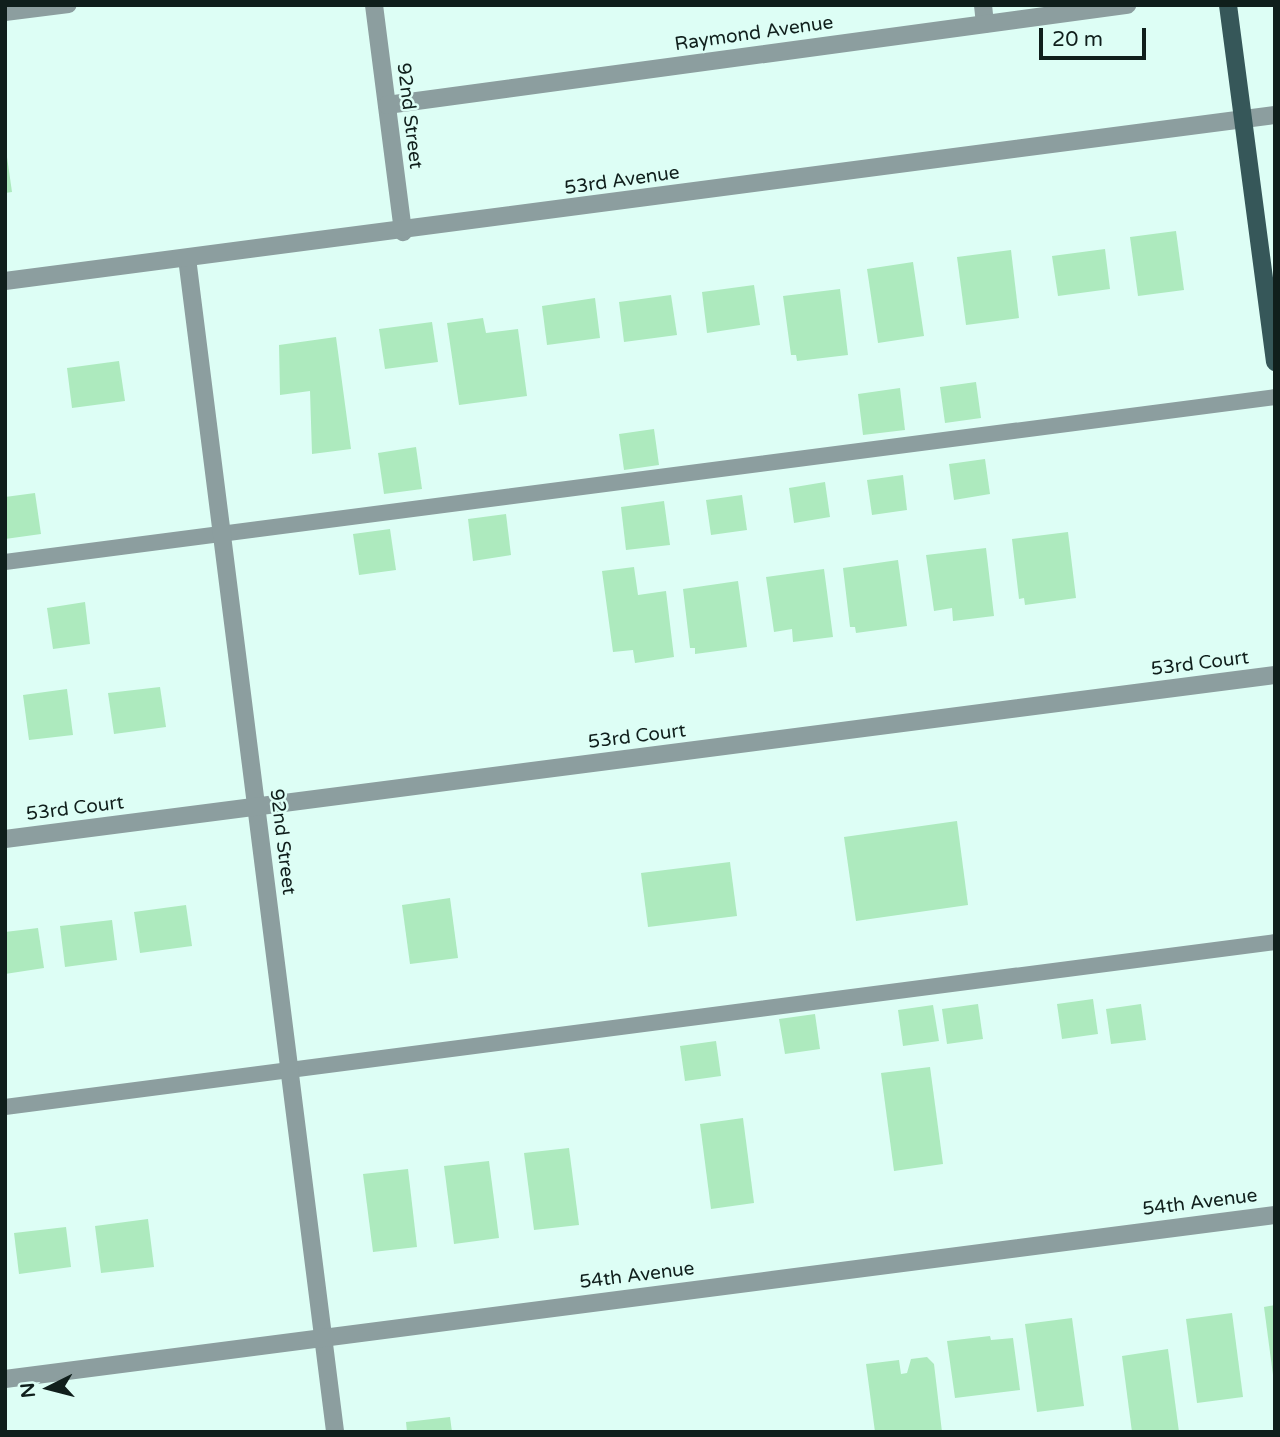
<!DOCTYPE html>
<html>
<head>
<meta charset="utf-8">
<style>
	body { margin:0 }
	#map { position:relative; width:1280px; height:1437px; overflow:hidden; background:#ddfef5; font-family:"Varela Round",sans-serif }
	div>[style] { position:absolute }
	.building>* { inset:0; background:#adeabe }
	.service>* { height:16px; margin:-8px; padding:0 8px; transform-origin:8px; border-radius:8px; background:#8c9e9f }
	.minor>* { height:18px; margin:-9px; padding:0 9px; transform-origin:9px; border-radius:9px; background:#8c9e9f }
	.primary>* { height:18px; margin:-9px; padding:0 9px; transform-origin:9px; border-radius:9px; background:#365759 }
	span { translate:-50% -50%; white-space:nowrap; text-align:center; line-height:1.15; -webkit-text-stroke:5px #ddfef5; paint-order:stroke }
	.street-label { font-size:19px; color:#101f1c }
	.frame { position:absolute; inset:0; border:7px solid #101f1c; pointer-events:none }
	.north { position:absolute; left:14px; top:1353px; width:70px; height:70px; -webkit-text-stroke:5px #ddfef5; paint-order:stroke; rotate:264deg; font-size:19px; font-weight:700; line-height:28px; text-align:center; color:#101f1c }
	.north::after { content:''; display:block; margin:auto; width:24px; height:32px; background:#101f1c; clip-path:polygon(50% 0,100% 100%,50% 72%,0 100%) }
	.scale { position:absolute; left:1039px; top:28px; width:107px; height:32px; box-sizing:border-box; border:4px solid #101f1c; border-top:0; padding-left:9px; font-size:21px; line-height:24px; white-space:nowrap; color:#101f1c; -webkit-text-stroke:5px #ddfef5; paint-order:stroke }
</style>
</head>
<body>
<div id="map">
	<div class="building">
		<i style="clip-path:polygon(7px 157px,12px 192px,5px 193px,5px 158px)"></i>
		<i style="clip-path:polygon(1176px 231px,1184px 290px,1138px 296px,1130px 237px)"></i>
		<i style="clip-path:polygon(1105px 249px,1110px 289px,1058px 296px,1052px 256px)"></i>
		<i style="clip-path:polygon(1011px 250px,1019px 318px,966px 325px,957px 257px)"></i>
		<i style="clip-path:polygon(913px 262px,924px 336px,878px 343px,867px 269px)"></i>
		<i style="clip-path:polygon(754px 285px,760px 325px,707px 333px,702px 292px)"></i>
		<i style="clip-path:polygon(840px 289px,848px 355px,797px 361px,796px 355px,791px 355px,783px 296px)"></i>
		<i style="clip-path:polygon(671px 295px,677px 335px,624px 342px,619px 302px)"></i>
		<i style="clip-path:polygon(595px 298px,600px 338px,547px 345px,542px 306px)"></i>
		<i style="clip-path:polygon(483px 318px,486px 333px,518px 329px,527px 396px,459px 405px,447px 323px)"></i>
		<i style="clip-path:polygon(432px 322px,438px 362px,385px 369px,379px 329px)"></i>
		<i style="clip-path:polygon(336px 337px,351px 449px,312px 454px,310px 391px,280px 395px,279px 345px)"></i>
		<i style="clip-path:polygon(119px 361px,125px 401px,72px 408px,67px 368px)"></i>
		<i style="clip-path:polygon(976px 382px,981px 418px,945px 423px,940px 387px)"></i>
		<i style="clip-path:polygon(900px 388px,905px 430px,863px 435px,858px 394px)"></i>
		<i style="clip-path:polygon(654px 429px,659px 465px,624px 470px,619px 434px)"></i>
		<i style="clip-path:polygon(416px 447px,422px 489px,384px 494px,378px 453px)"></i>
		<i style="clip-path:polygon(985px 459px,990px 494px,954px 500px,949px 464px)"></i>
		<i style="clip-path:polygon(903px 475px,907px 510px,872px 515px,867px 480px)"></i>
		<i style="clip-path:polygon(825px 482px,830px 517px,794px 523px,789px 488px)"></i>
		<i style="clip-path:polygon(35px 493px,41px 534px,5px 539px,5px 497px)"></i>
		<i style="clip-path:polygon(742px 495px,747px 530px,711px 535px,706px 500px)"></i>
		<i style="clip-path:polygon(664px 501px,670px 545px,626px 550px,621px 507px)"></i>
		<i style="clip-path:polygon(506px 514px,511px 555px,473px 561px,468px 519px)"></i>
		<i style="clip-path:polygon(390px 529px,396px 570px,359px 575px,353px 534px)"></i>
		<i style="clip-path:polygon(1068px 532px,1076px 598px,1025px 605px,1024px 598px,1019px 599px,1012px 539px)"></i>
		<i style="clip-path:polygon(986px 548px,994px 616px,953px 621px,952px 608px,934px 611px,926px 555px)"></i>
		<i style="clip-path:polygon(898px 560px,907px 626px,856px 633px,855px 627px,850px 627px,843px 568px)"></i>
		<i style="clip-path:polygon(634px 567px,638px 595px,666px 591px,674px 657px,635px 663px,633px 650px,613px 652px,602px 571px)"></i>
		<i style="clip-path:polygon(824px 569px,833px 637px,793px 642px,792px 629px,774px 632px,766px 577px)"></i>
		<i style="clip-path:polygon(738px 581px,747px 647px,695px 654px,695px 648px,690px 648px,683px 589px)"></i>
		<i style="clip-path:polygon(85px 602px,90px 644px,53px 649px,47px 608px)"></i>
		<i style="clip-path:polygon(160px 687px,166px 727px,114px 734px,108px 693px)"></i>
		<i style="clip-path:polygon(67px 689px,73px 735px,29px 740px,23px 695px)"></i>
		<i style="clip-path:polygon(957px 821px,968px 905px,856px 921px,844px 837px)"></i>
		<i style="clip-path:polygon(730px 862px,737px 916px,648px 927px,641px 873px)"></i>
		<i style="clip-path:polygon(450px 898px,458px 958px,410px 964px,402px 905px)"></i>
		<i style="clip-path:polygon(186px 905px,192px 946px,140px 953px,134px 912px)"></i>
		<i style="clip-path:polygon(112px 920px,117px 960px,65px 967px,60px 926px)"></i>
		<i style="clip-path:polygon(38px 928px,44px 968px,5px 974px,5px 932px)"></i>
		<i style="clip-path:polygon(1093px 999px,1098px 1034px,1062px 1039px,1057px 1004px)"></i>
		<i style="clip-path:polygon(978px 1004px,983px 1039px,947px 1044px,942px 1009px)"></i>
		<i style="clip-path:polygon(1141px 1004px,1146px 1040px,1111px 1044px,1106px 1009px)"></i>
		<i style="clip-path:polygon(933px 1005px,939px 1041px,903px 1046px,898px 1010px)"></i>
		<i style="clip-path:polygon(815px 1014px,820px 1049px,785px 1054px,779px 1019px)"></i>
		<i style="clip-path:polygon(716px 1041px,721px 1076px,685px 1081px,680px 1046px)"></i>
		<i style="clip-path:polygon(930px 1067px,943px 1164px,894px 1171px,881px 1073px)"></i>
		<i style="clip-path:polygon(743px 1118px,754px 1203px,711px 1209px,700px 1124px)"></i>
		<i style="clip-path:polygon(569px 1148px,579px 1225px,534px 1230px,524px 1153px)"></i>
		<i style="clip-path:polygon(489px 1161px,499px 1238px,454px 1244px,444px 1166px)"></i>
		<i style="clip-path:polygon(408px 1169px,417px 1247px,373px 1252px,363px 1174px)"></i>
		<i style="clip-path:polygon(148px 1219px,154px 1267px,101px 1273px,95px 1226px)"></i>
		<i style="clip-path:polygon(66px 1227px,71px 1267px,19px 1274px,14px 1233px)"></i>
		<i style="clip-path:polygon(1275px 1305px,1275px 1375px,1273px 1375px,1264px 1307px)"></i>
		<i style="clip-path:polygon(1232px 1313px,1243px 1397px,1197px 1403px,1186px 1319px)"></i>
		<i style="clip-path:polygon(1072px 1318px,1084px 1406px,1037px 1412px,1025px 1324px)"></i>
		<i style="clip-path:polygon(990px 1336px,991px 1340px,1013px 1338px,1020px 1390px,955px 1398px,947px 1341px)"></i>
		<i style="clip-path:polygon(1168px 1349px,1179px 1432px,1132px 1432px,1122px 1356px)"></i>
		<i style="clip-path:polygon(927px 1357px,934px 1364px,942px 1432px,875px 1432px,866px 1364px,899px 1360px,901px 1374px,907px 1373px,911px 1359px)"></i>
		<i style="clip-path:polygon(450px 1417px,452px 1432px,407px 1432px,406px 1422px)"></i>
	</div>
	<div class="service">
		<i style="left:5px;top:13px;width:64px;rotate:-7.2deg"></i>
		<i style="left:5px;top:562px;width:1281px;rotate:-7.4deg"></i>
		<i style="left:5px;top:1107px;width:1281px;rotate:-7.4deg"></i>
	</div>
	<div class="minor">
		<i style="left:374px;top:5px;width:229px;rotate:82.7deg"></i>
		<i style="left:983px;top:5px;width:19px;rotate:84deg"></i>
		<i style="left:387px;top:105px;width:747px;rotate:-7.7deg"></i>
		<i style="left:187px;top:258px;width:1183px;rotate:82.81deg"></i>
		<i style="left:5px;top:281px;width:1281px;rotate:-7.45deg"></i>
		<i style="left:5px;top:839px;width:1281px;rotate:-7.36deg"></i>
		<i style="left:5px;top:1379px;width:1281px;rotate:-7.36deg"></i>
	</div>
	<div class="primary">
		<i style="left:1228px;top:5px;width:360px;rotate:82.5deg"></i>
	</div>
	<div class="street-label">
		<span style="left:754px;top:34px;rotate:-8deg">Raymond Avenue</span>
		<span style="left:409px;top:116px;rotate:83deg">92nd Street</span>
		<span style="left:622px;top:181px;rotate:-8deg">53rd Avenue</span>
		<span style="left:1200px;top:664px;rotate:-7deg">53rd Court</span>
		<span style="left:637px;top:737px;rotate:-7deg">53rd Court</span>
		<span style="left:75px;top:809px;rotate:-7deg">53rd Court</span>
		<span style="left:282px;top:842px;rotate:83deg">92nd Street</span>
		<span style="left:1200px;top:1203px;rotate:-7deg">54th Avenue</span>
		<span style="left:637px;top:1276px;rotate:-7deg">54th Avenue</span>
	</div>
	<div class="frame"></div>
	<div class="north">N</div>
	<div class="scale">20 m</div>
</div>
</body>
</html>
